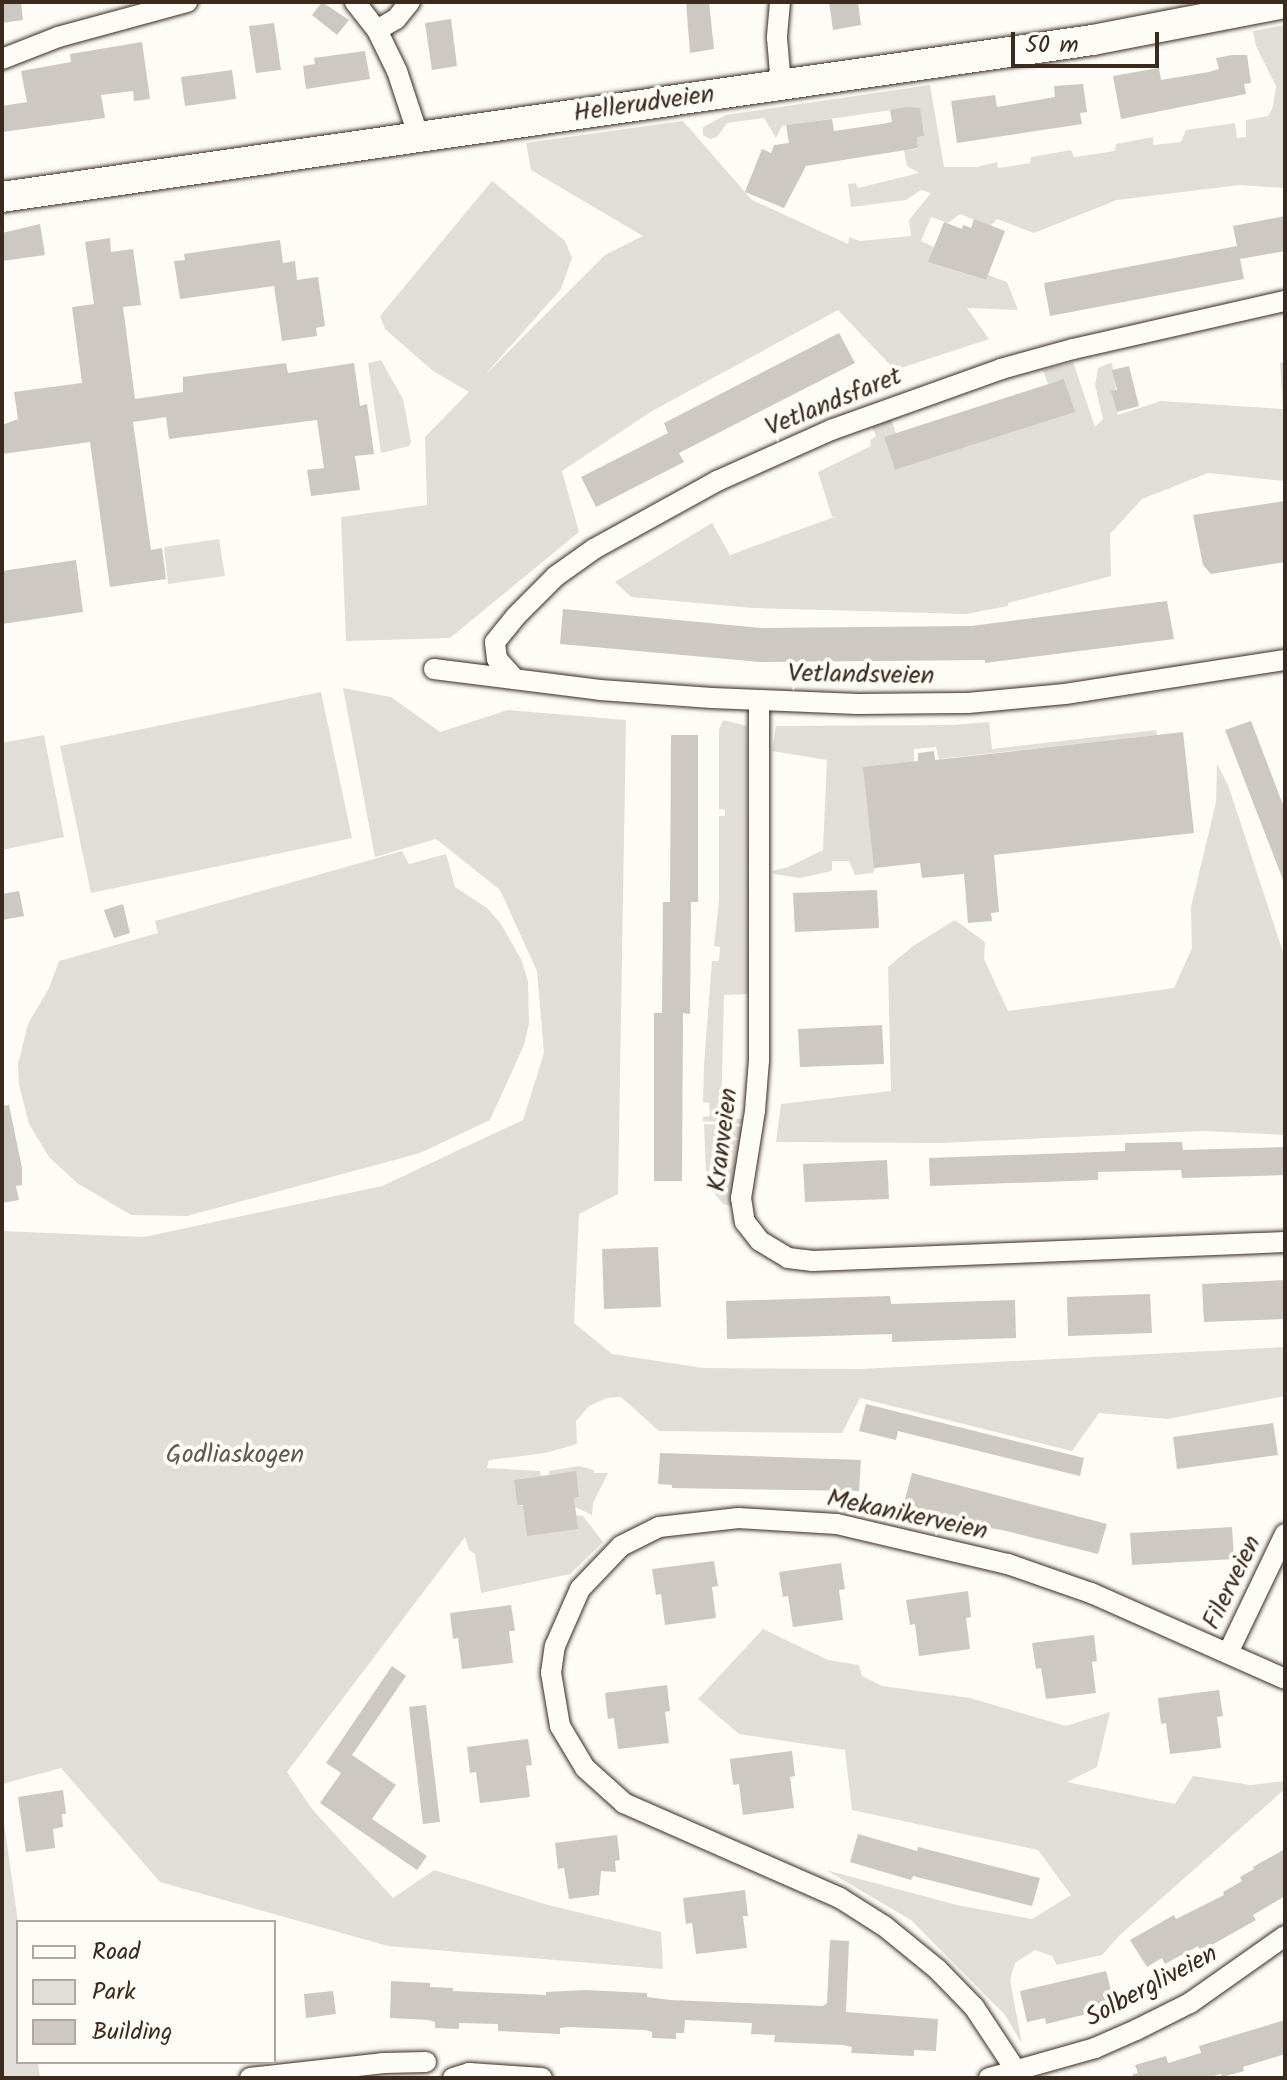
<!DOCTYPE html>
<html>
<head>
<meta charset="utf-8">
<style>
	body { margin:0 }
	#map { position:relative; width:1287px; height:2080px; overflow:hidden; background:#fdfcf7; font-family:Kalam,sans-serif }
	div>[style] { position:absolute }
	.green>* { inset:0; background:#e1ded7 }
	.building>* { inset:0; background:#cdc8c2 }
	.roads { filter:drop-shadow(0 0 2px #3b2a1e) drop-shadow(0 0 2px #3b2a1e) }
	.street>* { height:20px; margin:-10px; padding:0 10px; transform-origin:10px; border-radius:10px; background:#fdfcf7 }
	.secondary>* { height:30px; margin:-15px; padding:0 15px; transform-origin:15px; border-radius:15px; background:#fdfcf7 }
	span { translate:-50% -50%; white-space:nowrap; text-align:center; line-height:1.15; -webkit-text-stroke:8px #fdfcf7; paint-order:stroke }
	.street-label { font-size:26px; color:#3b2a1e }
	.park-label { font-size:26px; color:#64574c }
	.frame { position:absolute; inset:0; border:4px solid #3b2a1e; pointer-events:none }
	.legend { position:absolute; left:16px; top:1920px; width:260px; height:144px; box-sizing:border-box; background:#fdfcf7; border:2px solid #afa8a0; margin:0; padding:10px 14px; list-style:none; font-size:24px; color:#3b2a1e }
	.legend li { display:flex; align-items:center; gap:16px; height:40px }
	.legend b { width:40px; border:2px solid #afa8a0 }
	.scale { position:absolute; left:1011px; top:32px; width:148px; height:36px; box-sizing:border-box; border:4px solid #3b2a1e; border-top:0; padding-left:10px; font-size:24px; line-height:28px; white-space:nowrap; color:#3b2a1e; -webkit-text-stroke:6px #fdfcf7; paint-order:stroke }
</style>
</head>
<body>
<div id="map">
	<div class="green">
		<i style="clip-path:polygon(1285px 25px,1285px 188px,1240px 185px,1117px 200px,1034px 233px,997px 219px,990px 226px,960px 214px,948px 223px,931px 217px,921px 241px,934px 247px,929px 262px,985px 280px,988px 275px,1007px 282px,1018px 310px,967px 308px,989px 339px,895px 370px,838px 310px,652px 411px,562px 471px,579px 532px,450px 638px,346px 641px,341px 517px,427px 505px,425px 437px,469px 392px,433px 371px,385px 329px,380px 316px,492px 181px,565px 241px,572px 258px,561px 289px,484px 376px,605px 255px,643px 236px,531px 170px,526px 143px,683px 121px,752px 200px,848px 244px,849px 237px,860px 241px,911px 236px,909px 220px,931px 193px,921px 190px,906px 200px,851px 207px,848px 184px,856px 183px,858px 188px,919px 173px,907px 166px,904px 150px,918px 149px,917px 137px,924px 136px,905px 108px,782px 126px,776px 138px,764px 118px,727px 123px,717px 137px,710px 139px,703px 135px,703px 127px,726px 115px,930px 85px,944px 167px,977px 167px,997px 162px,998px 168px,1030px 163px,1031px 157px,1071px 150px,1074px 157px,1115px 151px,1116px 144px,1153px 137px,1153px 145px,1181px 142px,1186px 130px,1235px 123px,1237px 138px,1246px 137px,1246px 120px,1268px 116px,1273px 107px,1276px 86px,1256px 46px,1253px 31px)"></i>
		<i style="clip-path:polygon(381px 360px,403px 399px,411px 442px,409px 446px,381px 453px,368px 363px)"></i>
		<i style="clip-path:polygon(1073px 362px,1095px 427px,1103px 419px,1095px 385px,1098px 368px,1107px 364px,1112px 363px,1116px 390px,1112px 392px,1118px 415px,1161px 401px,1283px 409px,1280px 363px,1285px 362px,1285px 481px,1208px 473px,1142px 499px,1110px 534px,1111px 576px,1008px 603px,1008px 606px,966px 614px,753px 608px,631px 597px,615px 582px,712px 523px,730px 555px,837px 516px,832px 517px,818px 472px,871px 446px,870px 440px,876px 436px,872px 427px,891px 419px,896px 433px,884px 437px,895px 470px,1074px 412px,1064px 380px,1048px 384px,1043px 370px)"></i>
		<i style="clip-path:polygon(219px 539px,225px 576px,168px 584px,164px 547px)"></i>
		<i style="clip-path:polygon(343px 688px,391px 697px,440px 732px,508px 710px,626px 720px,618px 1194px,579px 1214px,574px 1323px,612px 1354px,703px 1368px,860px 1369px,1285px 1347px,1285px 1396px,1168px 1419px,1099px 1413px,1072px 1451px,860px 1398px,842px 1433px,659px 1431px,621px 1397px,607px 1398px,589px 1406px,576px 1421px,577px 1444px,545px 1453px,489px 1460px,487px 1468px,540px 1471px,541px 1476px,514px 1480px,517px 1505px,583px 1516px,603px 1542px,570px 1574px,481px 1593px,475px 1554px,469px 1550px,465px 1537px,287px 1772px,312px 1809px,393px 1898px,434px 1870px,548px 1905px,661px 1932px,663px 1969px,388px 1946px,160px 1882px,61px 1768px,2px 1784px,2px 1231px,144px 1237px,382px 1186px,523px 1120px,544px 1053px,537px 971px,500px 890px,436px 839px,375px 857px)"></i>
		<i style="clip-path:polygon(321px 692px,352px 838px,91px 893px,60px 746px)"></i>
		<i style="clip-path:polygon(723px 720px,747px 726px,748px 994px,724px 995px,721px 1118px,744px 1119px,744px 1124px,703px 1121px,703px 1117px,710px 1116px,709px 1103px,703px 1102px,704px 1065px,712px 961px,719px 961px,720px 947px,714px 946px,719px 900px,719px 816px,725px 816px,725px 810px,719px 809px,719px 730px)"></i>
		<i style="clip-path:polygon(989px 722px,992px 749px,1156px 730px,1157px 735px,939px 759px,936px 747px,914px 749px,914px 762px,873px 873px,855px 875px,849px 861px,832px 861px,832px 870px,828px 872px,799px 878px,774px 874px,772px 871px,788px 867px,823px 850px,827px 760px,772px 751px,776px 726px,952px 725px)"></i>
		<i style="clip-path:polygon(44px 735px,64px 837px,2px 850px,2px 743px)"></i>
		<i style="clip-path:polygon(1217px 764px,1228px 785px,1285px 958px,1285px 1135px,1203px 1131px,941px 1143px,776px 1142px,781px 1104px,891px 1091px,888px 967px,913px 946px,955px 920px,985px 942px,984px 959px,1008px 1011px,1174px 988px,1192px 948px,1191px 907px,1216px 802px)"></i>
		<i style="clip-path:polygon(402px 851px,409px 864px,446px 854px,455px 887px,487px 908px,501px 924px,522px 961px,528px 982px,529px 1024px,524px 1045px,490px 1120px,420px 1153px,187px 1216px,131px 1215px,77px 1183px,49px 1157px,29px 1124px,19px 1085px,18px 1064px,28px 1024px,49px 988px,59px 961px,158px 933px,155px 921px)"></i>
		<i style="clip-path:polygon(704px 1124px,745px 1127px,732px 1206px,723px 1204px,712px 1190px,706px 1171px)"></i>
		<i style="clip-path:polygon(579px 1466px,594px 1470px,594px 1473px,608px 1473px,593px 1503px,592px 1515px,575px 1507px,574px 1498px,579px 1497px,575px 1472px,549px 1475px,549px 1471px)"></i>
		<i style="clip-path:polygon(763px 1629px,828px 1660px,859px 1665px,862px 1676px,882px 1686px,970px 1698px,1066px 1726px,1110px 1712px,1097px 1767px,1067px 1782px,1175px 1804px,1193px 1776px,1251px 1785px,1285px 1781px,1285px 1789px,1120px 1935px,1102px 1955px,1057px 1965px,1052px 1956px,1035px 1950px,1015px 1963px,1010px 1980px,1022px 2044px,1005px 2015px,911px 1920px,826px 1870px,957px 1905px,1032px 1919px,1071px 1895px,1038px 1850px,852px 1810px,845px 1750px,739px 1734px,698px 1699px)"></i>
		<i style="clip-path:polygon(2px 1809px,18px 1922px,18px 2062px,38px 2062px,40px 2078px,2px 2078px)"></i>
	</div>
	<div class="building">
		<i style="clip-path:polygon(2px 2px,21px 2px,23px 20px,2px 23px)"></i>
		<i style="clip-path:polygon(322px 2px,349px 20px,337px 35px,312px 15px)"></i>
		<i style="clip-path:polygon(686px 2px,709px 2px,714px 49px,690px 53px)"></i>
		<i style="clip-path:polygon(829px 2px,858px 2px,861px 25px,833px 30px)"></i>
		<i style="clip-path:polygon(451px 19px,457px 66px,432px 70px,425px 23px)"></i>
		<i style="clip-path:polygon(274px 23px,281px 70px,256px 73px,249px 26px)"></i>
		<i style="clip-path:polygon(142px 42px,150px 99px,134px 101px,133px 91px,101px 95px,105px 118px,2px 132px,2px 106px,27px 102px,21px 71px,71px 62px,70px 54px)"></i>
		<i style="clip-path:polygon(365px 51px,370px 79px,306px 89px,303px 66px,315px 64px,314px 58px)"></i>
		<i style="clip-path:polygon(1232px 55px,1247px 55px,1251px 83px,1244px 84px,1246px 94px,1121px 119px,1113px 76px,1159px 68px,1161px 80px,1209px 72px,1219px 69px,1216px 58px)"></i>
		<i style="clip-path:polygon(232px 70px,236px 99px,185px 106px,181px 77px)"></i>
		<i style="clip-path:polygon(1083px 84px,1087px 112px,1080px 113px,1082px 124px,957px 143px,951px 101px,995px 95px,997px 107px,1055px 97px,1054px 86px)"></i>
		<i style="clip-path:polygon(906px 107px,920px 108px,924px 136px,917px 137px,918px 148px,806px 166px,784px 208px,745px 192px,762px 149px,771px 153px,774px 145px,789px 143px,786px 125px,832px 119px,834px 131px,882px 124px,892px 122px,890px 110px)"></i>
		<i style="clip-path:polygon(1285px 216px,1285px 251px,1240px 259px,1244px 279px,1050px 316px,1044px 283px,1237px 246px,1233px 226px)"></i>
		<i style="clip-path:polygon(974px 219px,1005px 231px,986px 280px,928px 262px,944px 222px,962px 229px,963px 225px,971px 228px)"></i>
		<i style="clip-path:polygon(40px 224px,45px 255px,2px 261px,2px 233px)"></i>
		<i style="clip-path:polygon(110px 238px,111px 252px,133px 249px,141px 305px,123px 307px,135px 399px,183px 392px,183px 377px,286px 363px,288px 373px,354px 363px,360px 406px,367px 404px,374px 454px,355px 456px,360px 490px,311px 496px,307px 470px,324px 468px,317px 420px,169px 439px,166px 417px,133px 422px,151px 550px,162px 548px,166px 579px,110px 587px,90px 442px,2px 454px,2px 425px,18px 419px,14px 392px,82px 383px,72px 307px,94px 304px,85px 242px)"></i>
		<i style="clip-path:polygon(280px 240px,283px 263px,295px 261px,297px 280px,318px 277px,325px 326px,316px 328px,317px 336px,282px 341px,274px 286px,180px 299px,174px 261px,185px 260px,184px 254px)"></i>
		<i style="clip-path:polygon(839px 333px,855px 363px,679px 453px,684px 462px,596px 507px,581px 477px,668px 433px,664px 423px)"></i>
		<i style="clip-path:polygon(1129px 366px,1139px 406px,1117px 412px,1111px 391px,1117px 390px,1112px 370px)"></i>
		<i style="clip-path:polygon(1064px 379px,1075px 412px,895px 470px,884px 437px)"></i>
		<i style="clip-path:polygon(1285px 501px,1285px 562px,1211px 574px,1203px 565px,1193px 515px)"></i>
		<i style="clip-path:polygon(76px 560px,83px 612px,2px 624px,2px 571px)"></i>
		<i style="clip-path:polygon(1167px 601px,1174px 639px,985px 663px,985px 660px,760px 662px,560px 644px,563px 609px,761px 628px,971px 626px)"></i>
		<i style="clip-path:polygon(1251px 721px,1285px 810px,1285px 885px,1225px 730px)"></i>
		<i style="clip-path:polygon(1183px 732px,1194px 833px,994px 855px,999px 912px,991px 913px,992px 921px,968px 923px,964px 874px,922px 878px,920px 863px,874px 868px,863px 767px,918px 761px,918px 753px,934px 751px,935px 760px)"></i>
		<i style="clip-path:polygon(671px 735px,698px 735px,698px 902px,691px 902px,690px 1014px,683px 1013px,682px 1181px,654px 1181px,654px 1013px,662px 1013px,663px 902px,670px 902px)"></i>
		<i style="clip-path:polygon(877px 890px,879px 928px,795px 932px,793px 893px)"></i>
		<i style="clip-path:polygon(19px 891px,24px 916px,2px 920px,2px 894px)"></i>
		<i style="clip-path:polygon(123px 904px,130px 933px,114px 938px,104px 910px)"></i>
		<i style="clip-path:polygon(882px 1025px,884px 1064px,800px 1067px,798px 1029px)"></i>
		<i style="clip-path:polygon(9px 1105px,22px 1168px,22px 1185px,16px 1186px,19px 1200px,2px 1203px,2px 1106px)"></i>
		<i style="clip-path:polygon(1182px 1142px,1183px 1150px,1285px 1147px,1285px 1175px,1182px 1178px,1181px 1170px,1098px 1172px,1098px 1180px,930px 1186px,929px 1158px,1125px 1151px,1125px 1143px)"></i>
		<i style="clip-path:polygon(887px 1160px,889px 1199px,805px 1202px,803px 1164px)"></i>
		<i style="clip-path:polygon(658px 1247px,661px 1307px,604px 1309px,602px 1249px)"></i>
		<i style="clip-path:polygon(1285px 1280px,1285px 1319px,1204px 1322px,1202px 1284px)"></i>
		<i style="clip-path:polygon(1150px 1294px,1152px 1333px,1068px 1336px,1067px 1297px)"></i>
		<i style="clip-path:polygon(890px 1296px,891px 1304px,1015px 1300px,1016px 1338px,892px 1342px,892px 1334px,727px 1339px,726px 1301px)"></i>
		<i style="clip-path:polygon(866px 1404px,1084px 1458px,1080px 1476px,898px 1431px,896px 1440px,859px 1431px)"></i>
		<i style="clip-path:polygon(1273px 1423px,1278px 1455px,1177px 1469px,1173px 1437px)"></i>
		<i style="clip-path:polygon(660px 1453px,861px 1460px,859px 1491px,672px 1488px,672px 1485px,658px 1484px)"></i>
		<i style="clip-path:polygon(576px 1471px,579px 1497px,574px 1498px,578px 1529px,527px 1536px,523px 1505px,517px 1505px,514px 1480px)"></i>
		<i style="clip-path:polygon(912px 1473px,1107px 1524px,1098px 1554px,1002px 1530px,989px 1528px,988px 1531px,916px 1510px,917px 1507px,904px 1503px)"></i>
		<i style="clip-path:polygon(1232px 1527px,1234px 1559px,1132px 1565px,1130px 1533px)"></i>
		<i style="clip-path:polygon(714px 1561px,718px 1586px,712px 1587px,716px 1618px,665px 1625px,661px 1594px,656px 1595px,652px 1569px)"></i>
		<i style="clip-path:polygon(841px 1563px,845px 1589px,839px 1590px,843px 1620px,793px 1627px,788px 1596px,783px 1597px,779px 1572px)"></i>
		<i style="clip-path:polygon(968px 1591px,971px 1617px,966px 1618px,970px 1649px,919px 1656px,915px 1624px,910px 1625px,906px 1600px)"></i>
		<i style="clip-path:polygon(511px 1605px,515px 1631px,509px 1631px,513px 1663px,462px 1669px,458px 1638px,453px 1639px,450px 1613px)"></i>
		<i style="clip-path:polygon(1094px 1635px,1097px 1661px,1092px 1662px,1096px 1693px,1046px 1699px,1041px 1668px,1036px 1669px,1032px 1643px)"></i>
		<i style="clip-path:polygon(392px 1666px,406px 1676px,352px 1755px,396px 1785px,372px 1819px,427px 1856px,417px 1870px,320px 1803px,341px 1773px,326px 1763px)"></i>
		<i style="clip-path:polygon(667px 1685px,670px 1711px,665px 1712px,669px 1743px,618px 1749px,614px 1718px,608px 1719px,605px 1693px)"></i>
		<i style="clip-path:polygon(1219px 1690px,1223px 1716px,1217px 1717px,1221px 1748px,1170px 1754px,1166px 1723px,1161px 1724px,1158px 1698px)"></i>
		<i style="clip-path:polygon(426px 1705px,440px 1822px,423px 1824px,409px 1707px)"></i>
		<i style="clip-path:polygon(528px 1739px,532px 1765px,526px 1766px,530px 1797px,480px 1803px,476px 1772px,470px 1773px,467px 1747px)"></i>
		<i style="clip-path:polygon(792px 1751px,795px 1776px,790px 1777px,794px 1808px,743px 1815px,739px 1784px,733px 1785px,730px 1759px)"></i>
		<i style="clip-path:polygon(63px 1790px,66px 1814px,62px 1814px,63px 1827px,53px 1829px,55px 1848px,26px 1852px,18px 1797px)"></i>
		<i style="clip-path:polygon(858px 1834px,917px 1851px,918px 1847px,1040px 1878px,1032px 1906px,913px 1876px,911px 1880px,850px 1862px)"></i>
		<i style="clip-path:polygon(617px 1835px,620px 1860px,615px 1861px,616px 1872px,601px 1871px,599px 1895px,569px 1899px,564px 1868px,558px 1869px,555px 1843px)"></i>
		<i style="clip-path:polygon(1285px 1849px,1285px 1896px,1253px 1915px,1256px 1920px,1201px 1951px,1198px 1946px,1165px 1964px,1162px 1958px,1147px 1967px,1130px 1940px,1174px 1915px,1176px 1919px,1224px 1895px,1223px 1892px,1242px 1881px,1240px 1877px,1254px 1869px,1253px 1867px)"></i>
		<i style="clip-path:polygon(745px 1890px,748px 1916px,743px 1916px,747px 1948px,696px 1954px,692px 1923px,686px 1924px,683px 1898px)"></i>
		<i style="clip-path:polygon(830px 1940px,849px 1941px,846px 2012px,938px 2019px,936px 2051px,914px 2050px,914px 2056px,851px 2053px,852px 2047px,844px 2045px,774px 2042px,775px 2035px,751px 2034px,752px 2023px,685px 2020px,684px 2033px,676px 2033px,676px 2039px,652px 2038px,652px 2032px,645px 2030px,568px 2027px,560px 2028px,560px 2034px,498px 2031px,498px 2024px,459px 2023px,459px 2029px,435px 2028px,435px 2022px,428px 2020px,390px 2018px,391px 1981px,430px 1983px,430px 1987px,453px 1988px,453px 1991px,546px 1995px,546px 1992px,585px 1990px,647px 1993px,647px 1997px,670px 2000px,823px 2006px,827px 2003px)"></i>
		<i style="clip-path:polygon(1106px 1971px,1114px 2001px,1106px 2003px,1107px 2009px,1046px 2024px,1045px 2018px,1027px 2022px,1020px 1991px)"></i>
		<i style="clip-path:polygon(333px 1991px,336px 2014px,306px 2018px,304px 1994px)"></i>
		<i style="clip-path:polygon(1285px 2020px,1285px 2054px,1243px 2067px,1244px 2071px,1222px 2077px,1221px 2074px,1206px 2078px,1133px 2078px,1133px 2074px,1138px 2073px,1135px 2065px,1166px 2056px,1168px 2063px,1201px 2053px,1199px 2046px)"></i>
	</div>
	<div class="roads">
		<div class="street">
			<i style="left:355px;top:2px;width:36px;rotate:52deg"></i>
			<i style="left:377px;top:30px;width:46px;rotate:64deg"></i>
			<i style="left:397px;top:71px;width:71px;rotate:71.8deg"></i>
			<i style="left:780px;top:2px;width:36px;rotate:95deg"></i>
			<i style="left:777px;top:38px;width:47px;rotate:85.1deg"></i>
			<i style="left:377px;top:30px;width:22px;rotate:-30deg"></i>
			<i style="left:396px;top:19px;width:22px;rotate:-51deg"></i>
			<i style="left:2px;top:59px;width:60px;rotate:-21.4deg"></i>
			<i style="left:58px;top:37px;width:134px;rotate:-15.2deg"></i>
			<i style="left:434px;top:669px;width:167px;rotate:7.2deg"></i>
			<i style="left:600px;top:690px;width:112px;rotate:4.1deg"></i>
			<i style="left:712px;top:698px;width:146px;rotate:2.4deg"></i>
			<i style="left:858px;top:704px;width:110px;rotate:-0.5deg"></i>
			<i style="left:968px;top:703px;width:97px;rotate:-5.3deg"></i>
			<i style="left:1065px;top:694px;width:223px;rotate:-8.8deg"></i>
			<i style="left:515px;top:679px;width:27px;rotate:-132deg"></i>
			<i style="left:497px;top:659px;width:17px;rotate:-97deg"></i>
			<i style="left:495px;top:642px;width:33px;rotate:-51deg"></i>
			<i style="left:516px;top:616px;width:57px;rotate:-45deg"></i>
			<i style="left:556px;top:576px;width:47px;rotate:-35.4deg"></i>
			<i style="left:594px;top:549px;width:141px;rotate:-28.9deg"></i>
			<i style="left:717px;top:481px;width:125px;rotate:-24.1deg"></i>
			<i style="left:831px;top:430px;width:181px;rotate:-19.7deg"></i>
			<i style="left:1001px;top:369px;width:75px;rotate:-15.5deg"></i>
			<i style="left:1073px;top:349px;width:217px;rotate:-12.8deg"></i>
			<i style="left:759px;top:700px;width:360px;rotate:90deg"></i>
			<i style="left:759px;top:1060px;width:51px;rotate:94.5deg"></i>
			<i style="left:755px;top:1111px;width:88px;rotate:99.1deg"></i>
			<i style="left:741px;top:1198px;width:24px;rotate:81deg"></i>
			<i style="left:745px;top:1222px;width:24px;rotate:52deg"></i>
			<i style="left:760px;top:1241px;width:33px;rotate:31deg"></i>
			<i style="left:788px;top:1258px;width:25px;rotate:7deg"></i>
			<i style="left:813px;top:1261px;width:472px;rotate:-2.3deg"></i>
			<i style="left:1228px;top:1653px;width:132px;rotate:-64.4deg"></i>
			<i style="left:250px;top:2078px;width:135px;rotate:-6.4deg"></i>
			<i style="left:384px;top:2063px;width:42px;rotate:-1.4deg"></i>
			<i style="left:453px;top:2078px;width:17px;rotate:-17deg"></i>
			<i style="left:469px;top:2073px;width:73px;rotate:3.9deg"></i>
			<i style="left:989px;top:2078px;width:110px;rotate:-15.8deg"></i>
			<i style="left:1095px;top:2048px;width:45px;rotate:-23.7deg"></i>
			<i style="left:1136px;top:2030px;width:60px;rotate:-26.6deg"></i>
			<i style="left:1190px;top:2003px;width:116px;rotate:-35.2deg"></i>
			<i style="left:1021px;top:2078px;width:85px;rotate:-123.5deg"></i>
			<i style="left:974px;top:2007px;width:53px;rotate:-134.2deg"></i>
			<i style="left:937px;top:1969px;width:68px;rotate:-140.9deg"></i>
			<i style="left:884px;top:1926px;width:52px;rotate:-147.5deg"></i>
			<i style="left:840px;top:1898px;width:236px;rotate:-156.3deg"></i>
			<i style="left:624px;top:1803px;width:52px;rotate:-138.1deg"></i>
			<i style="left:585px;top:1768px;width:49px;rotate:-120.8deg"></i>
			<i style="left:560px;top:1726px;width:54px;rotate:-99.6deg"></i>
			<i style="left:551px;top:1673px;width:27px;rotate:-82deg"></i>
			<i style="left:555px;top:1646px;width:62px;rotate:-66.3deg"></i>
			<i style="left:580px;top:1589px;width:59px;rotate:-46.4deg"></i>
			<i style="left:621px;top:1546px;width:42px;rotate:-26.6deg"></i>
			<i style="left:659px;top:1527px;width:80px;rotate:-6.5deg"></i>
			<i style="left:738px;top:1518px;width:99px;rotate:3.5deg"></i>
			<i style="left:837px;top:1524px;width:176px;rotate:13.2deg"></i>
			<i style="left:1008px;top:1564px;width:88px;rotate:19.3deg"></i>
			<i style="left:1091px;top:1593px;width:212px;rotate:23.9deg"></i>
		</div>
		<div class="secondary">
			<i style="left:2px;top:197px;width:1102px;rotate:-8.19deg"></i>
			<i style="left:1093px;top:40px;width:196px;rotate:-10.9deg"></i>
		</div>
	</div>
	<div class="street-label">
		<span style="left:644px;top:105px;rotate:-8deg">Hellerudveien</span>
		<span style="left:834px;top:403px;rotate:-22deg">Vetlandsfaret</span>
		<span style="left:861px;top:676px;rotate:1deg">Vetlandsveien</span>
		<span style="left:724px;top:1140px;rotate:-83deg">Kranveien</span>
		<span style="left:907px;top:1516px;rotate:12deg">Mekanikerveien</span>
		<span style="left:1233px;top:1583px;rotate:-64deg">Filerveien</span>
		<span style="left:1152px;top:1987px;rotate:-28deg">Solbergliveien</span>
	</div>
	<div class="park-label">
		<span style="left:235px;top:1456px">Godliaskogen</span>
	</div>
	<div class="frame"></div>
	<ul class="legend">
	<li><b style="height:10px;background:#fdfcf7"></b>Road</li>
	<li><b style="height:22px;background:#e1ded7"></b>Park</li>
	<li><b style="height:22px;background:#cdc8c2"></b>Building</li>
	</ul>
	<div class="scale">50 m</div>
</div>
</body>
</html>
